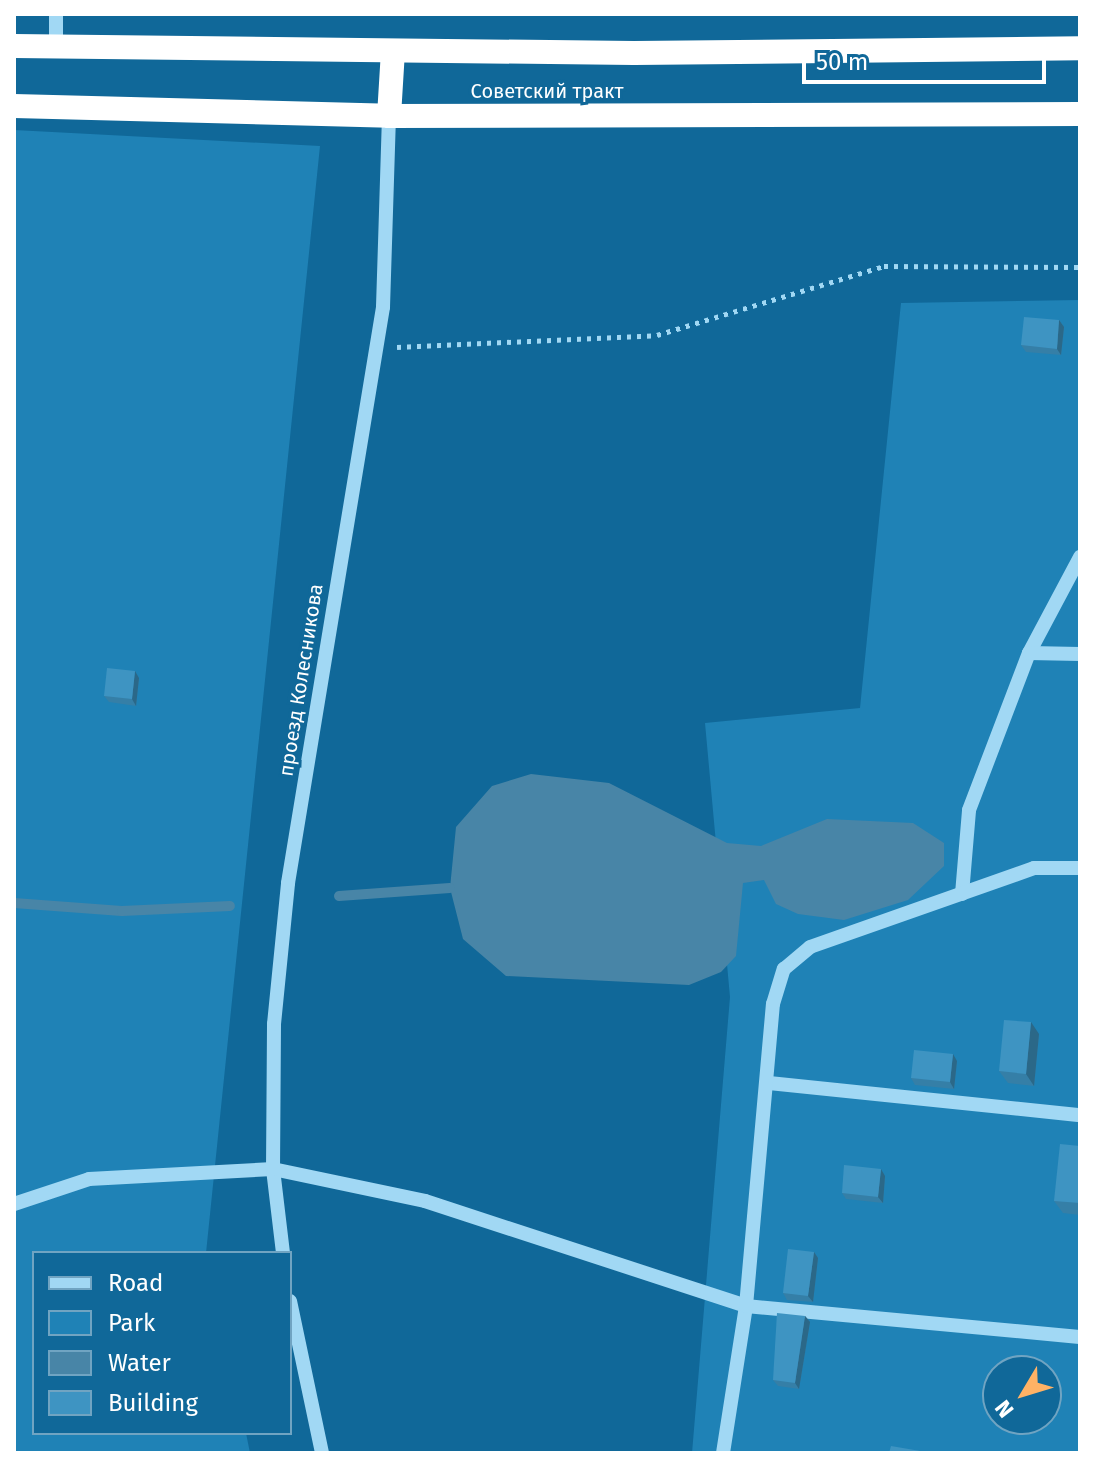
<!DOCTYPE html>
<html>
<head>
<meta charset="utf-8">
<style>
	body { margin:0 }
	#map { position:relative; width:1094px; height:1467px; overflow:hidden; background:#106899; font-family:"Fira Sans",sans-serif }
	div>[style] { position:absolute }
	.green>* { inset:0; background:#1f82b6 }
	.water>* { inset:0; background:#4885a7 }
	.stream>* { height:10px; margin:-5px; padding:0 5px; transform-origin:5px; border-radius:5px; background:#4885a7 }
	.path>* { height:5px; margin-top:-2.5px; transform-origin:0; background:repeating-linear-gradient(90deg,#a1d8f4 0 4px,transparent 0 10px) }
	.minor>* { height:14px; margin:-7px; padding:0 7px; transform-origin:7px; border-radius:7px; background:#a1d8f4 }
	.highway>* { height:24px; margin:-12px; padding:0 12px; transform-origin:12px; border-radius:12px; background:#fff }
	.wall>* { inset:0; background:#357fa7 }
	.shaded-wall>* { inset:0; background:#2b6888 }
	.building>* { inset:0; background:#3e94c2 }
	span { translate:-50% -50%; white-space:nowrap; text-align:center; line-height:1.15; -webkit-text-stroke:6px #106899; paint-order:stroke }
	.street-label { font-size:20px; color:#fff }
	.frame { position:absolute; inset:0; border:16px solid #fff; pointer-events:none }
	.legend { position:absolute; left:32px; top:1251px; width:260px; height:184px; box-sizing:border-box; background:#106899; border:2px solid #70a4c2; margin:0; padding:10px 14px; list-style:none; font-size:24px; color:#fff }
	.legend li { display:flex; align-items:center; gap:16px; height:40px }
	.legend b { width:40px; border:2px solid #70a4c2 }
	.north { position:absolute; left:982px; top:1355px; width:80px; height:80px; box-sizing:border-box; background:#106899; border:2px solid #70a4c2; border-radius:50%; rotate:232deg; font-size:22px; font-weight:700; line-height:32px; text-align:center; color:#fff }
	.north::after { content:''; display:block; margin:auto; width:28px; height:36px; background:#ffb265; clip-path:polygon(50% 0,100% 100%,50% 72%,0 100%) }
	.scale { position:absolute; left:802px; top:48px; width:244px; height:36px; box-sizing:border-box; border:4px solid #fff; border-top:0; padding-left:10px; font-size:24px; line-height:28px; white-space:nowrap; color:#fff; -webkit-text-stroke:6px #106899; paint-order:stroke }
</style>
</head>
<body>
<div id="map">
	<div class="green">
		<i style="clip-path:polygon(14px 130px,320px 146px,206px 1253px,34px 1253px,34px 1433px,246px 1433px,250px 1453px,14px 1453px)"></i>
		<i style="clip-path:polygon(evenodd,1080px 300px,1080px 1453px,692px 1453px,730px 997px,705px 723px,860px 708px,901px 303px,1080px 300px,998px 1371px,1046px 1371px,1046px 1419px,998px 1419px,998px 1371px)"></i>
	</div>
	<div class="water">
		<i style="clip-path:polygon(531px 774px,609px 783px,727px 843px,761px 846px,827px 819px,913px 823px,944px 843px,944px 866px,908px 900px,844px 920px,798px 914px,776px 904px,764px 880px,743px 883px,736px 956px,721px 972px,689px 985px,506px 976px,463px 939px,450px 888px,456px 827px,492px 786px)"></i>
	</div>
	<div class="stream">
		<i style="left:339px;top:896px;width:111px;rotate:-4.1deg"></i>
		<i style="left:14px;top:903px;width:108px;rotate:4.2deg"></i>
		<i style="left:122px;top:911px;width:108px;rotate:-2.7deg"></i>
	</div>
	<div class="path">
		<i style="left:397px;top:347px;width:260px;rotate:-2.6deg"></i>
		<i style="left:657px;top:335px;width:237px;rotate:-16.9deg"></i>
		<i style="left:884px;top:266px;width:196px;rotate:0.3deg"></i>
	</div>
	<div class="minor">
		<i style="left:56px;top:14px;width:33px;rotate:90deg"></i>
		<i style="left:1029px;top:653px;width:109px;rotate:-62deg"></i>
		<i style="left:962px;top:894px;width:84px;rotate:-85.2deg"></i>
		<i style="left:969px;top:810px;width:168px;rotate:-69.1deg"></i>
		<i style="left:1029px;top:653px;width:51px;rotate:1.1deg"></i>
		<i style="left:769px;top:1083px;width:313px;rotate:5.9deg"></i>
		<i style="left:14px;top:1204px;width:79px;rotate:-18.4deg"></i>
		<i style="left:89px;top:1179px;width:184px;rotate:-3.1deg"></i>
		<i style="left:273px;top:1169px;width:155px;rotate:11.9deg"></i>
		<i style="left:425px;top:1201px;width:338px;rotate:18.1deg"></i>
		<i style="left:746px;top:1306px;width:335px;rotate:5.3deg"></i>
		<i style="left:283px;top:1253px;width:85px;rotate:-96.8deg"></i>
		<i style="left:273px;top:1169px;width:145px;rotate:-89.6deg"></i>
		<i style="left:274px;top:1024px;width:142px;rotate:-84.3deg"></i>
		<i style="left:288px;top:883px;width:584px;rotate:-80.63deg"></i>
		<i style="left:383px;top:307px;width:191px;rotate:-88.2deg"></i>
		<i style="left:290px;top:1301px;width:155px;rotate:78.1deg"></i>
		<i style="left:723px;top:1453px;width:149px;rotate:-81.1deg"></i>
		<i style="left:746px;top:1306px;width:303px;rotate:-84.9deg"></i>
		<i style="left:773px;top:1004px;width:37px;rotate:-73deg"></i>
		<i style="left:784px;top:969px;width:34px;rotate:-40deg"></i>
		<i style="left:810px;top:947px;width:238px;rotate:-19.4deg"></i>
		<i style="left:1034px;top:868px;width:46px"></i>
	</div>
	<div class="highway">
		<i style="left:14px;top:46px;width:620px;rotate:0.65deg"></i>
		<i style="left:634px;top:53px;width:446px;rotate:-0.6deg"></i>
		<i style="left:14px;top:106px;width:375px;rotate:1.5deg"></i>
		<i style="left:389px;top:116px;width:691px;rotate:-0.17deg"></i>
		<i style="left:389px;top:116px;width:65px;rotate:-86.5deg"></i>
	</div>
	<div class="wall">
		<i style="clip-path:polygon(1059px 320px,1064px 327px,1061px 355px,1026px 352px,1021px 345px)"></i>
		<i style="clip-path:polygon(139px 678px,136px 706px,109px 702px,104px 696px)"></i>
		<i style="clip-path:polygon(1039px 1034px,1034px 1086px,1008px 1083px,999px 1071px)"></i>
		<i style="clip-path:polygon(957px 1061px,954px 1089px,915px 1085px,911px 1078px)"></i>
		<i style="clip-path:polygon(1080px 1146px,1080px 1215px,1063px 1213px,1054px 1201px)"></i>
		<i style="clip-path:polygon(885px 1176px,883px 1203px,846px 1199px,842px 1193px)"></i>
		<i style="clip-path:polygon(814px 1252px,818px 1258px,813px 1302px,787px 1300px,783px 1293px)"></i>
		<i style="clip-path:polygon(805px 1316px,810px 1322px,799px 1389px,778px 1386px,773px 1380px)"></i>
		<i style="clip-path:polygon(1006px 1419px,1038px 1419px,1037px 1426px,1008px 1423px)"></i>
	</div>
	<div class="shaded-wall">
		<i style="clip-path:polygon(1059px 320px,1064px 327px,1061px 355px,1057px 349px)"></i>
		<i style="clip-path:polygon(135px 671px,139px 678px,136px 706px,132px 699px)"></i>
		<i style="clip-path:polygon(1031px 1022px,1039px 1034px,1034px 1086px,1026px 1074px)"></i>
		<i style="clip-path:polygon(953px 1054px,957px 1061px,954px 1089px,950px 1082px)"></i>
		<i style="clip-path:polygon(881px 1169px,885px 1176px,883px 1203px,878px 1197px)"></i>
		<i style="clip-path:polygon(814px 1252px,818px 1258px,813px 1302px,808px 1296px)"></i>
		<i style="clip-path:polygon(805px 1316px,810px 1322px,799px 1389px,795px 1383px)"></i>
	</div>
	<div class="building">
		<i style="clip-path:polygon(1024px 317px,1059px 320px,1057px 349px,1021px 345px)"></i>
		<i style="clip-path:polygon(107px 668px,135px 671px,132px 699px,104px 696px)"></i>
		<i style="clip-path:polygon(1004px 1020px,1031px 1022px,1026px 1074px,999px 1071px)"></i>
		<i style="clip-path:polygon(914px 1050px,953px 1054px,950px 1082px,911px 1078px)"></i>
		<i style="clip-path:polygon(1060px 1144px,1080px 1146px,1080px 1203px,1054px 1201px)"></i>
		<i style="clip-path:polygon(844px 1165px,881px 1169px,878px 1197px,842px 1193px)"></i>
		<i style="clip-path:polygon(788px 1249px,814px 1252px,808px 1296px,783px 1293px)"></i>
		<i style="clip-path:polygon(777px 1313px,805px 1316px,795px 1383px,773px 1380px)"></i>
		<i style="clip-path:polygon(891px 1446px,932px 1453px,889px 1453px)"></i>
	</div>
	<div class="street-label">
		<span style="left:547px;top:91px">Советский тракт</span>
		<span style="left:301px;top:680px;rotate:-81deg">проезд Колесникова</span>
	</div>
	<div class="frame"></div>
	<ul class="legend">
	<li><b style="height:10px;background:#a1d8f4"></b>Road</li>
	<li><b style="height:22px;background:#1f82b6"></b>Park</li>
	<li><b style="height:22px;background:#4885a7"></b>Water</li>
	<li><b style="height:22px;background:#3e94c2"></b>Building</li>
	</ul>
	<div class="north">N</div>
	<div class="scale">50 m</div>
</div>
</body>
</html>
